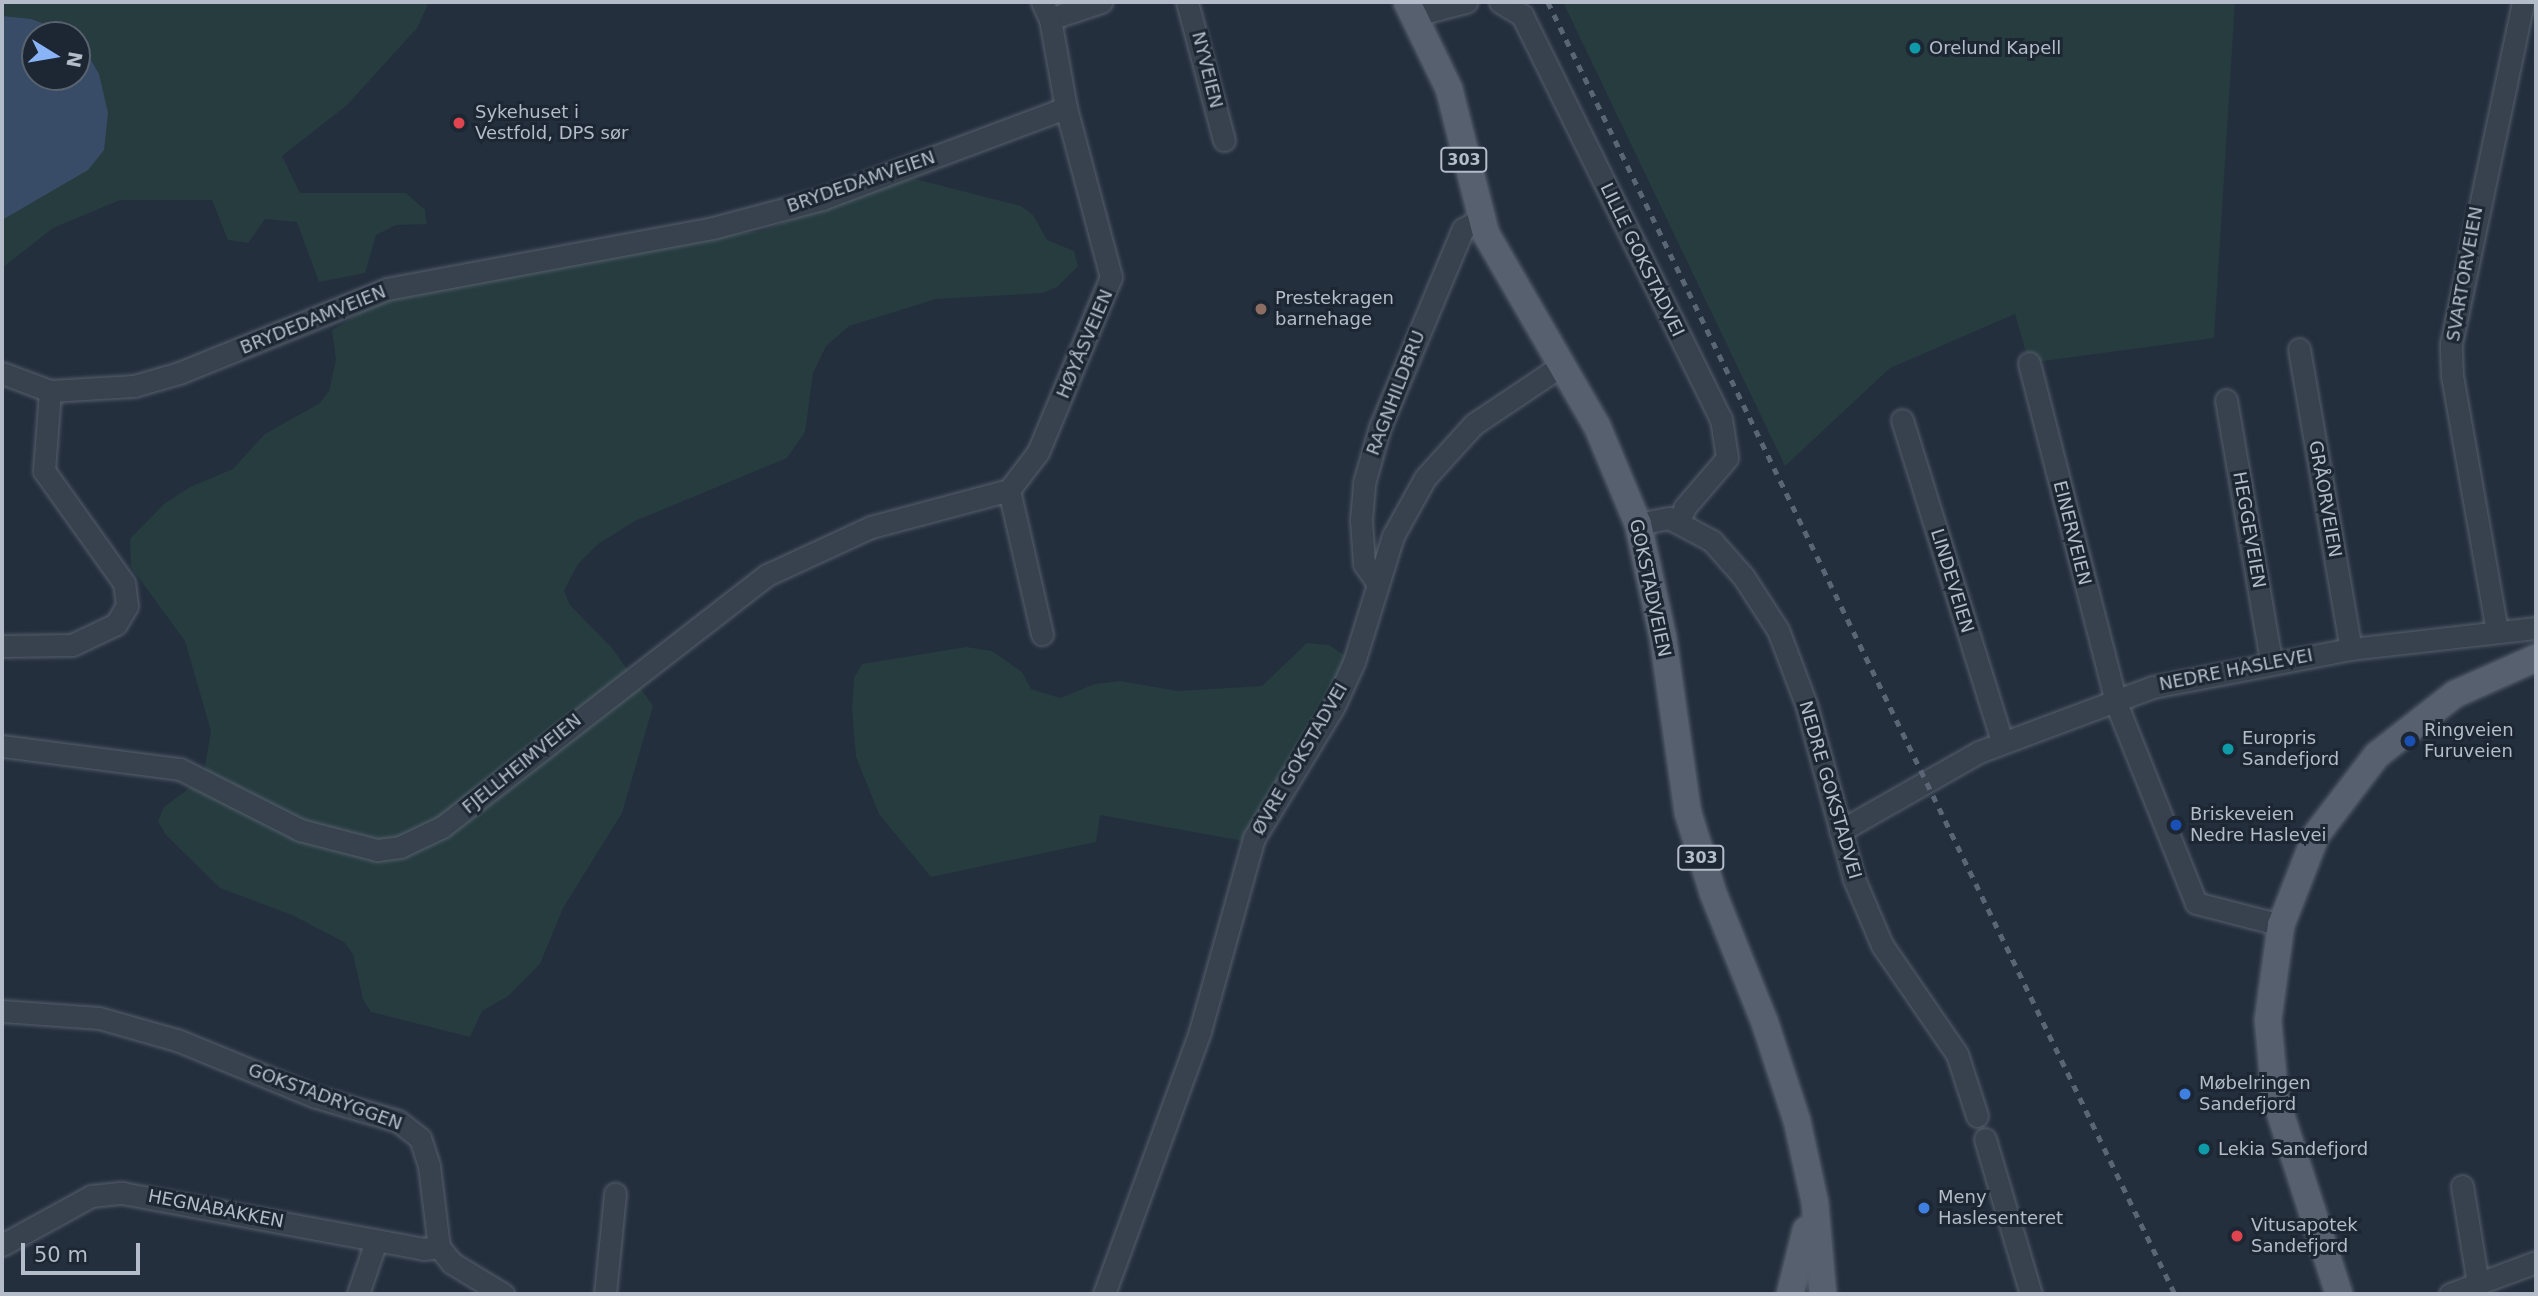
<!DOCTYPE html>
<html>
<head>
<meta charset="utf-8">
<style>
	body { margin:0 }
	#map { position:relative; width:2538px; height:1296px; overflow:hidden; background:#242f3e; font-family:"DejaVu Sans",sans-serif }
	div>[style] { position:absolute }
	.green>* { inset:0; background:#263c3f }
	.water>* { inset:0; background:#394c67 }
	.roads { filter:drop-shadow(0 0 2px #565f6c) drop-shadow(0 0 2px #565f6c) }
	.minor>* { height:21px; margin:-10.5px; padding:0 10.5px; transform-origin:10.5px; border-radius:10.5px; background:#38414e }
	.major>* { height:26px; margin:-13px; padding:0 13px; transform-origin:13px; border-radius:13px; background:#56606e }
	.rail>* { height:4.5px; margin-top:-2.25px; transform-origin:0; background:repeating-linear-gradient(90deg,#5a6575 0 7px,transparent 0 14px) }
	.dots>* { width:19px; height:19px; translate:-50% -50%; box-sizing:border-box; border:4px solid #1d2633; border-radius:50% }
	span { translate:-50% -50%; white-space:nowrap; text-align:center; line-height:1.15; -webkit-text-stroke:6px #1d2633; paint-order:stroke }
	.shield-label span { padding:2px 5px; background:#1d2633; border:2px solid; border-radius:5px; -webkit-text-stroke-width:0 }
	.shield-label { font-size:16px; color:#b4bcc9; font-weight:700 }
	.poi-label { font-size:18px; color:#b4bcc9 }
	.left { translate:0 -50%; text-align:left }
	.street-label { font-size:18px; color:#b4bcc9 }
	.frame { position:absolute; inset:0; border:4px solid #b4bcc9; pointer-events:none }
	.north { position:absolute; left:21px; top:21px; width:70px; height:70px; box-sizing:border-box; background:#1d2633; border:2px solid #59626f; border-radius:50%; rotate:101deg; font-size:19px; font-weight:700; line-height:28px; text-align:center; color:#b4bcc9 }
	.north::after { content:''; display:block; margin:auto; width:24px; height:32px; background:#8ab4f8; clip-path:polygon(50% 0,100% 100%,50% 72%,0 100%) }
	.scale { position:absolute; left:21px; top:1243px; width:119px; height:32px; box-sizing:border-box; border:4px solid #b4bcc9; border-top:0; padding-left:9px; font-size:21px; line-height:24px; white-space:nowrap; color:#b4bcc9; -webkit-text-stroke:5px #1d2633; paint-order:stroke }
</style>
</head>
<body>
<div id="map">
	<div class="green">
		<i style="clip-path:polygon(evenodd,2px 2px,429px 2px,417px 28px,347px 105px,282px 156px,300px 193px,406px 193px,425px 210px,427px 224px,396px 225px,376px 235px,365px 273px,319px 282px,297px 222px,265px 219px,248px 243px,228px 240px,212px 200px,120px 200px,53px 228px,2px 268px,2px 2px,35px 35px,77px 35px,77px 77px,35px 77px,35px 35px)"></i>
		<i style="clip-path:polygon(1563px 2px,2235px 2px,2214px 338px,2029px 363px,2015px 314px,1890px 368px,1785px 466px)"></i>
		<i style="clip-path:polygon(915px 179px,1021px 206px,1033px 215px,1047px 240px,1074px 251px,1078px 266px,1057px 287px,1043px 293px,936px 299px,849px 326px,826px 346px,813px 373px,805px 432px,787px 458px,635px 521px,598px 544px,578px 564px,564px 591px,570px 605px,612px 648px,653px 706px,622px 813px,563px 908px,540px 964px,508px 996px,482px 1011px,470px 1037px,371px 1012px,363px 999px,353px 954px,344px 942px,292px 915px,220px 888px,165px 834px,158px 821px,164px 807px,203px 778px,211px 731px,185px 641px,131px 567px,130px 539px,164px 504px,190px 487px,233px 469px,265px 434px,320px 403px,329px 391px,336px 360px,332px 330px,386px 298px,680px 240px,762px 231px,883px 184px)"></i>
		<i style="clip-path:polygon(1307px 643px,1329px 645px,1354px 662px,1243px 841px,1100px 815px,1096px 842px,931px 877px,879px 814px,856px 757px,852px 708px,854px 678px,862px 664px,966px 647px,992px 651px,1022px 672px,1031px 689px,1060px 698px,1095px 684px,1120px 681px,1178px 691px,1262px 686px)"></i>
	</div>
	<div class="water">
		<i style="clip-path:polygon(2px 16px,31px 19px,75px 35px,35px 35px,35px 77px,77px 77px,77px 36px,99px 74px,108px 113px,104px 150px,88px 170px,2px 220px)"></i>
	</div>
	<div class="roads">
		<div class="minor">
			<i style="left:1187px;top:2px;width:143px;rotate:75deg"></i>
			<i style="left:1500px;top:2px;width:26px;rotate:31deg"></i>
			<i style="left:1522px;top:15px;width:450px;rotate:63.8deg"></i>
			<i style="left:1721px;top:419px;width:39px;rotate:81deg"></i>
			<i style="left:1727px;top:458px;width:65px;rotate:130.6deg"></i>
			<i style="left:1685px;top:507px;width:15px;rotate:113deg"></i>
			<i style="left:1415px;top:15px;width:53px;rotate:-14.3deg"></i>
			<i style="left:1050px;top:19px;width:54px;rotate:-18.4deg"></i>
			<i style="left:2299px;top:349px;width:304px;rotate:80.2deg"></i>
			<i style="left:2029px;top:363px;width:351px;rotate:75.6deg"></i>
			<i style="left:2116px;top:703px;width:215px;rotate:68.2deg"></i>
			<i style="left:2196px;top:903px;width:88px;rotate:14.5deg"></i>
			<i style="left:2px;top:373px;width:51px;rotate:20.6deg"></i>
			<i style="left:50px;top:391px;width:84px;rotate:-3.4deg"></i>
			<i style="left:134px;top:386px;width:47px;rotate:-16.1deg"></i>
			<i style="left:179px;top:373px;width:224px;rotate:-22deg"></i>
			<i style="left:387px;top:289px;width:332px;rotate:-10.6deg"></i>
			<i style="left:713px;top:228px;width:113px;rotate:-14.9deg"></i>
			<i style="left:822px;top:199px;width:260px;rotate:-20.5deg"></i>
			<i style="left:2226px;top:400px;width:265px;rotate:80.2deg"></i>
			<i style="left:1902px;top:420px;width:337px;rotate:72.7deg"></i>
			<i style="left:1009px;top:490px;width:48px;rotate:-52.7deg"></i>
			<i style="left:1038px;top:452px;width:190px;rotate:-67.4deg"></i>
			<i style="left:1111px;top:277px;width:175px;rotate:-104.9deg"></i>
			<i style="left:1066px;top:108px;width:90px;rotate:-100.2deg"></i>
			<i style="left:1050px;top:19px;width:19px;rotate:-115deg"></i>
			<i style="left:1009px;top:490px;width:148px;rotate:77.1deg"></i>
			<i style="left:1638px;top:524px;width:32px;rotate:-11deg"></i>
			<i style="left:1669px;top:518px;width:49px;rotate:28.1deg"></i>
			<i style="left:1712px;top:541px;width:47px;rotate:48.5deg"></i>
			<i style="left:1743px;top:576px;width:64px;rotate:57.1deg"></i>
			<i style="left:1778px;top:630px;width:79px;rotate:69.3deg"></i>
			<i style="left:1806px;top:704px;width:181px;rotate:74.7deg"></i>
			<i style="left:1854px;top:879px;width:72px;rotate:67deg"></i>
			<i style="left:1882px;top:945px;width:132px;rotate:55.5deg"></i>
			<i style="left:1957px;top:1054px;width:65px;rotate:72.1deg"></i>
			<i style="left:1376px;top:581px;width:21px;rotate:-125deg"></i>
			<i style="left:1364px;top:564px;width:44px;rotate:-93.9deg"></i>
			<i style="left:1361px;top:520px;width:37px;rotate:-85deg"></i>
			<i style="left:1364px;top:483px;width:58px;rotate:-74.1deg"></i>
			<i style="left:1380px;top:427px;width:215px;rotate:-67.3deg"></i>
			<i style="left:1463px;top:229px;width:20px;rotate:-30deg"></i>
			<i style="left:2497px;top:631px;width:258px;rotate:-100deg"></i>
			<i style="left:2452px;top:377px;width:33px;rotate:-92deg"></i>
			<i style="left:2451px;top:344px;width:349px;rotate:-78.1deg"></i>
			<i style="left:2px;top:646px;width:70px;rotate:-0.8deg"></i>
			<i style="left:72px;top:645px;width:49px;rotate:-25.5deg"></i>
			<i style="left:116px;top:624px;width:21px;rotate:-59deg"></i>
			<i style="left:127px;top:606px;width:23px;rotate:-97deg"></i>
			<i style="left:124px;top:583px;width:138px;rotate:-125.5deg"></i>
			<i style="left:44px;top:471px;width:80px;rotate:-85.7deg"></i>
			<i style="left:2px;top:746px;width:179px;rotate:7.4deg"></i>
			<i style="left:180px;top:769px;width:135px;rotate:26.9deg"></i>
			<i style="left:300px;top:830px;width:80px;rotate:14.6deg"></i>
			<i style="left:377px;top:850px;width:23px;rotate:-7deg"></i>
			<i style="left:400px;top:847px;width:47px;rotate:-25.5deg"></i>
			<i style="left:442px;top:827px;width:411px;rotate:-37.8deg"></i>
			<i style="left:767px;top:575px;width:115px;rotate:-24.8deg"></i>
			<i style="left:871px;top:527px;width:143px;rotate:-15deg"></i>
			<i style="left:1840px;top:831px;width:160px;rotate:-29.6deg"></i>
			<i style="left:1979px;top:752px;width:186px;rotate:-20.5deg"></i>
			<i style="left:2153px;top:687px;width:202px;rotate:-10.9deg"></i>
			<i style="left:2351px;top:649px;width:186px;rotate:-6.5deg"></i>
			<i style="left:2px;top:1011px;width:97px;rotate:4.1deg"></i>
			<i style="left:99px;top:1018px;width:81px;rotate:15.8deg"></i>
			<i style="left:177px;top:1040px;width:150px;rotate:22.3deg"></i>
			<i style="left:316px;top:1097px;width:85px;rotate:16.3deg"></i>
			<i style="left:398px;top:1121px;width:28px;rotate:38deg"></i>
			<i style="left:420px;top:1138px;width:29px;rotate:72deg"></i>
			<i style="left:429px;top:1166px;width:82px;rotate:83deg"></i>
			<i style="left:439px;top:1247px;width:21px;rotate:51deg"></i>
			<i style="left:452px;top:1263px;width:60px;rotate:31.3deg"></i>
			<i style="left:1985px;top:1139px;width:162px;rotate:73.5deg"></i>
			<i style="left:2462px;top:1186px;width:99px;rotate:80.7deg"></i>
			<i style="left:2px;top:1245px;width:102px;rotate:-28.8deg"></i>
			<i style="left:91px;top:1196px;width:31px;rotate:-6deg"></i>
			<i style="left:122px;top:1193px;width:306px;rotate:10.5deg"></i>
			<i style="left:423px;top:1249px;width:16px;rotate:-7deg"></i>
			<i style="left:358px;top:1294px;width:56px;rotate:-71.2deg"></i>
			<i style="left:605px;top:1294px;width:101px;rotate:-84.3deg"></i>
			<i style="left:1104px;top:1294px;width:280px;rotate:-69.9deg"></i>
			<i style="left:1200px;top:1031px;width:200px;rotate:-74.4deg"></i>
			<i style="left:1254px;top:838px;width:154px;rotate:-58.8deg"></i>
			<i style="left:1334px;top:706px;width:48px;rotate:-65.6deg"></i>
			<i style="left:1354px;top:662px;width:132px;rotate:-72.8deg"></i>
			<i style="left:1393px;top:536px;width:66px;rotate:-61.1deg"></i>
			<i style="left:1425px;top:478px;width:73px;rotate:-47.8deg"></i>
			<i style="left:1474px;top:424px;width:106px;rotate:-33.8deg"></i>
			<i style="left:2450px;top:1294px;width:92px;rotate:-20.4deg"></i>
		</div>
		<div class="major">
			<i style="left:1407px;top:2px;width:97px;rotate:64.2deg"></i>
			<i style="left:1449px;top:89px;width:150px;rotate:75.7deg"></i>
			<i style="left:1486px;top:234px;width:222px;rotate:60deg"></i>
			<i style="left:1597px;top:426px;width:106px;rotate:67.3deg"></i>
			<i style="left:1638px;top:524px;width:117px;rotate:77.6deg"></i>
			<i style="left:1663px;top:638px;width:177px;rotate:81.9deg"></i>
			<i style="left:1688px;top:813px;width:84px;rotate:72.6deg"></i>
			<i style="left:1713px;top:893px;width:140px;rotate:68.2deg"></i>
			<i style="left:1765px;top:1023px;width:103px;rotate:71.9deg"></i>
			<i style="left:1797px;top:1121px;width:84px;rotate:77.6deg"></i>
			<i style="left:1815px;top:1203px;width:91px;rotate:85deg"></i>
			<i style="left:1790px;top:1294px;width:66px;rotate:-76deg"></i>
			<i style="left:2339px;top:1294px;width:207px;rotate:-108deg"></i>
			<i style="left:2275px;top:1097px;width:77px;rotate:-95.2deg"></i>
			<i style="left:2268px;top:1020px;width:96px;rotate:-82.2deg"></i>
			<i style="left:2281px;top:925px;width:97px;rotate:-68.7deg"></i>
			<i style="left:2316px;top:835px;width:101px;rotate:-52.7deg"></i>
			<i style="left:2377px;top:755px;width:99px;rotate:-38deg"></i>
			<i style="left:2455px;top:694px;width:89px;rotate:-24deg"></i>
		</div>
	</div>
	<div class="rail">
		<i style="left:1548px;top:2px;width:1436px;rotate:64.11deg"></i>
	</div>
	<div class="dots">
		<i style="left:1915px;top:48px;background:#0f9aa8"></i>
		<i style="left:459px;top:123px;background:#e0444e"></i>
		<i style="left:1261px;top:309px;background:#8d6e63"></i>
		<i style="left:2410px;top:741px;background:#1a4fb4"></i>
		<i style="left:2228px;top:749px;background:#0f9aa8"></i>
		<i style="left:2176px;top:825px;background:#1a4fb4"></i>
		<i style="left:2185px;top:1094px;background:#3f7fe0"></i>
		<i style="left:2204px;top:1149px;background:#0f9aa8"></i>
		<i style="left:1924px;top:1208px;background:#3f7fe0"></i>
		<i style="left:2237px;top:1236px;background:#e0444e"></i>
	</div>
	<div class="shield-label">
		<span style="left:1464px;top:160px">303</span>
		<span style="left:1701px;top:858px">303</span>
	</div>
	<div class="poi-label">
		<span class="left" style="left:1929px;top:48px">Orelund Kapell</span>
		<span class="left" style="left:475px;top:123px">Sykehuset i<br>Vestfold, DPS sør</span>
		<span class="left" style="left:1275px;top:309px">Prestekragen<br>barnehage</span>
		<span class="left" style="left:2424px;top:741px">Ringveien<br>Furuveien</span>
		<span class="left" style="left:2242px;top:749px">Europris<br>Sandefjord</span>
		<span class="left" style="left:2190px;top:825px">Briskeveien<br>Nedre Haslevei</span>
		<span class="left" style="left:2199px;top:1094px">Møbelringen<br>Sandefjord</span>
		<span class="left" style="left:2218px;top:1149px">Lekia Sandefjord</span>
		<span class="left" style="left:1938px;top:1208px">Meny<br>Haslesenteret</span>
		<span class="left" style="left:2251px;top:1236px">Vitusapotek<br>Sandefjord</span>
	</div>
	<div class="street-label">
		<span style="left:1207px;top:70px;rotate:76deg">NYVEIEN</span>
		<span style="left:861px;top:182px;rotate:-19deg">BRYDEDAMVEIEN</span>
		<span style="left:1642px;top:260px;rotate:64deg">LILLE GOKSTADVEI</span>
		<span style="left:2465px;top:274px;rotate:-80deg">SVARTORVEIEN</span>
		<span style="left:313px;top:320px;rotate:-22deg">BRYDEDAMVEIEN</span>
		<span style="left:1085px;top:344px;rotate:-67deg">HØYÅSVEIEN</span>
		<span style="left:1396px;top:393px;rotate:-69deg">RAGNHILDBRU</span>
		<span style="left:2325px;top:499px;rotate:80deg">GRÅORVEIEN</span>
		<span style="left:2249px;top:530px;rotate:80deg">HEGGEVEIEN</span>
		<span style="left:2072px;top:533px;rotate:76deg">EINERVEIEN</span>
		<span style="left:1952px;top:581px;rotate:73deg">LINDEVEIEN</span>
		<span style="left:1650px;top:588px;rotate:78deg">GOKSTADVEIEN</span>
		<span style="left:2236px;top:670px;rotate:-11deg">NEDRE HASLEVEI</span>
		<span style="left:1300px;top:759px;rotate:-60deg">ØVRE GOKSTADVEI</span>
		<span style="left:522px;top:764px;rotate:-39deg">FJELLHEIMVEIEN</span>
		<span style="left:1830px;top:790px;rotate:74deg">NEDRE GOKSTADVEI</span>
		<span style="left:325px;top:1097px;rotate:20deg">GOKSTADRYGGEN</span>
		<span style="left:216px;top:1209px;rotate:11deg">HEGNABAKKEN</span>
	</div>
	<div class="frame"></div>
	<div class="north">N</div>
	<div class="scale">50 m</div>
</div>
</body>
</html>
